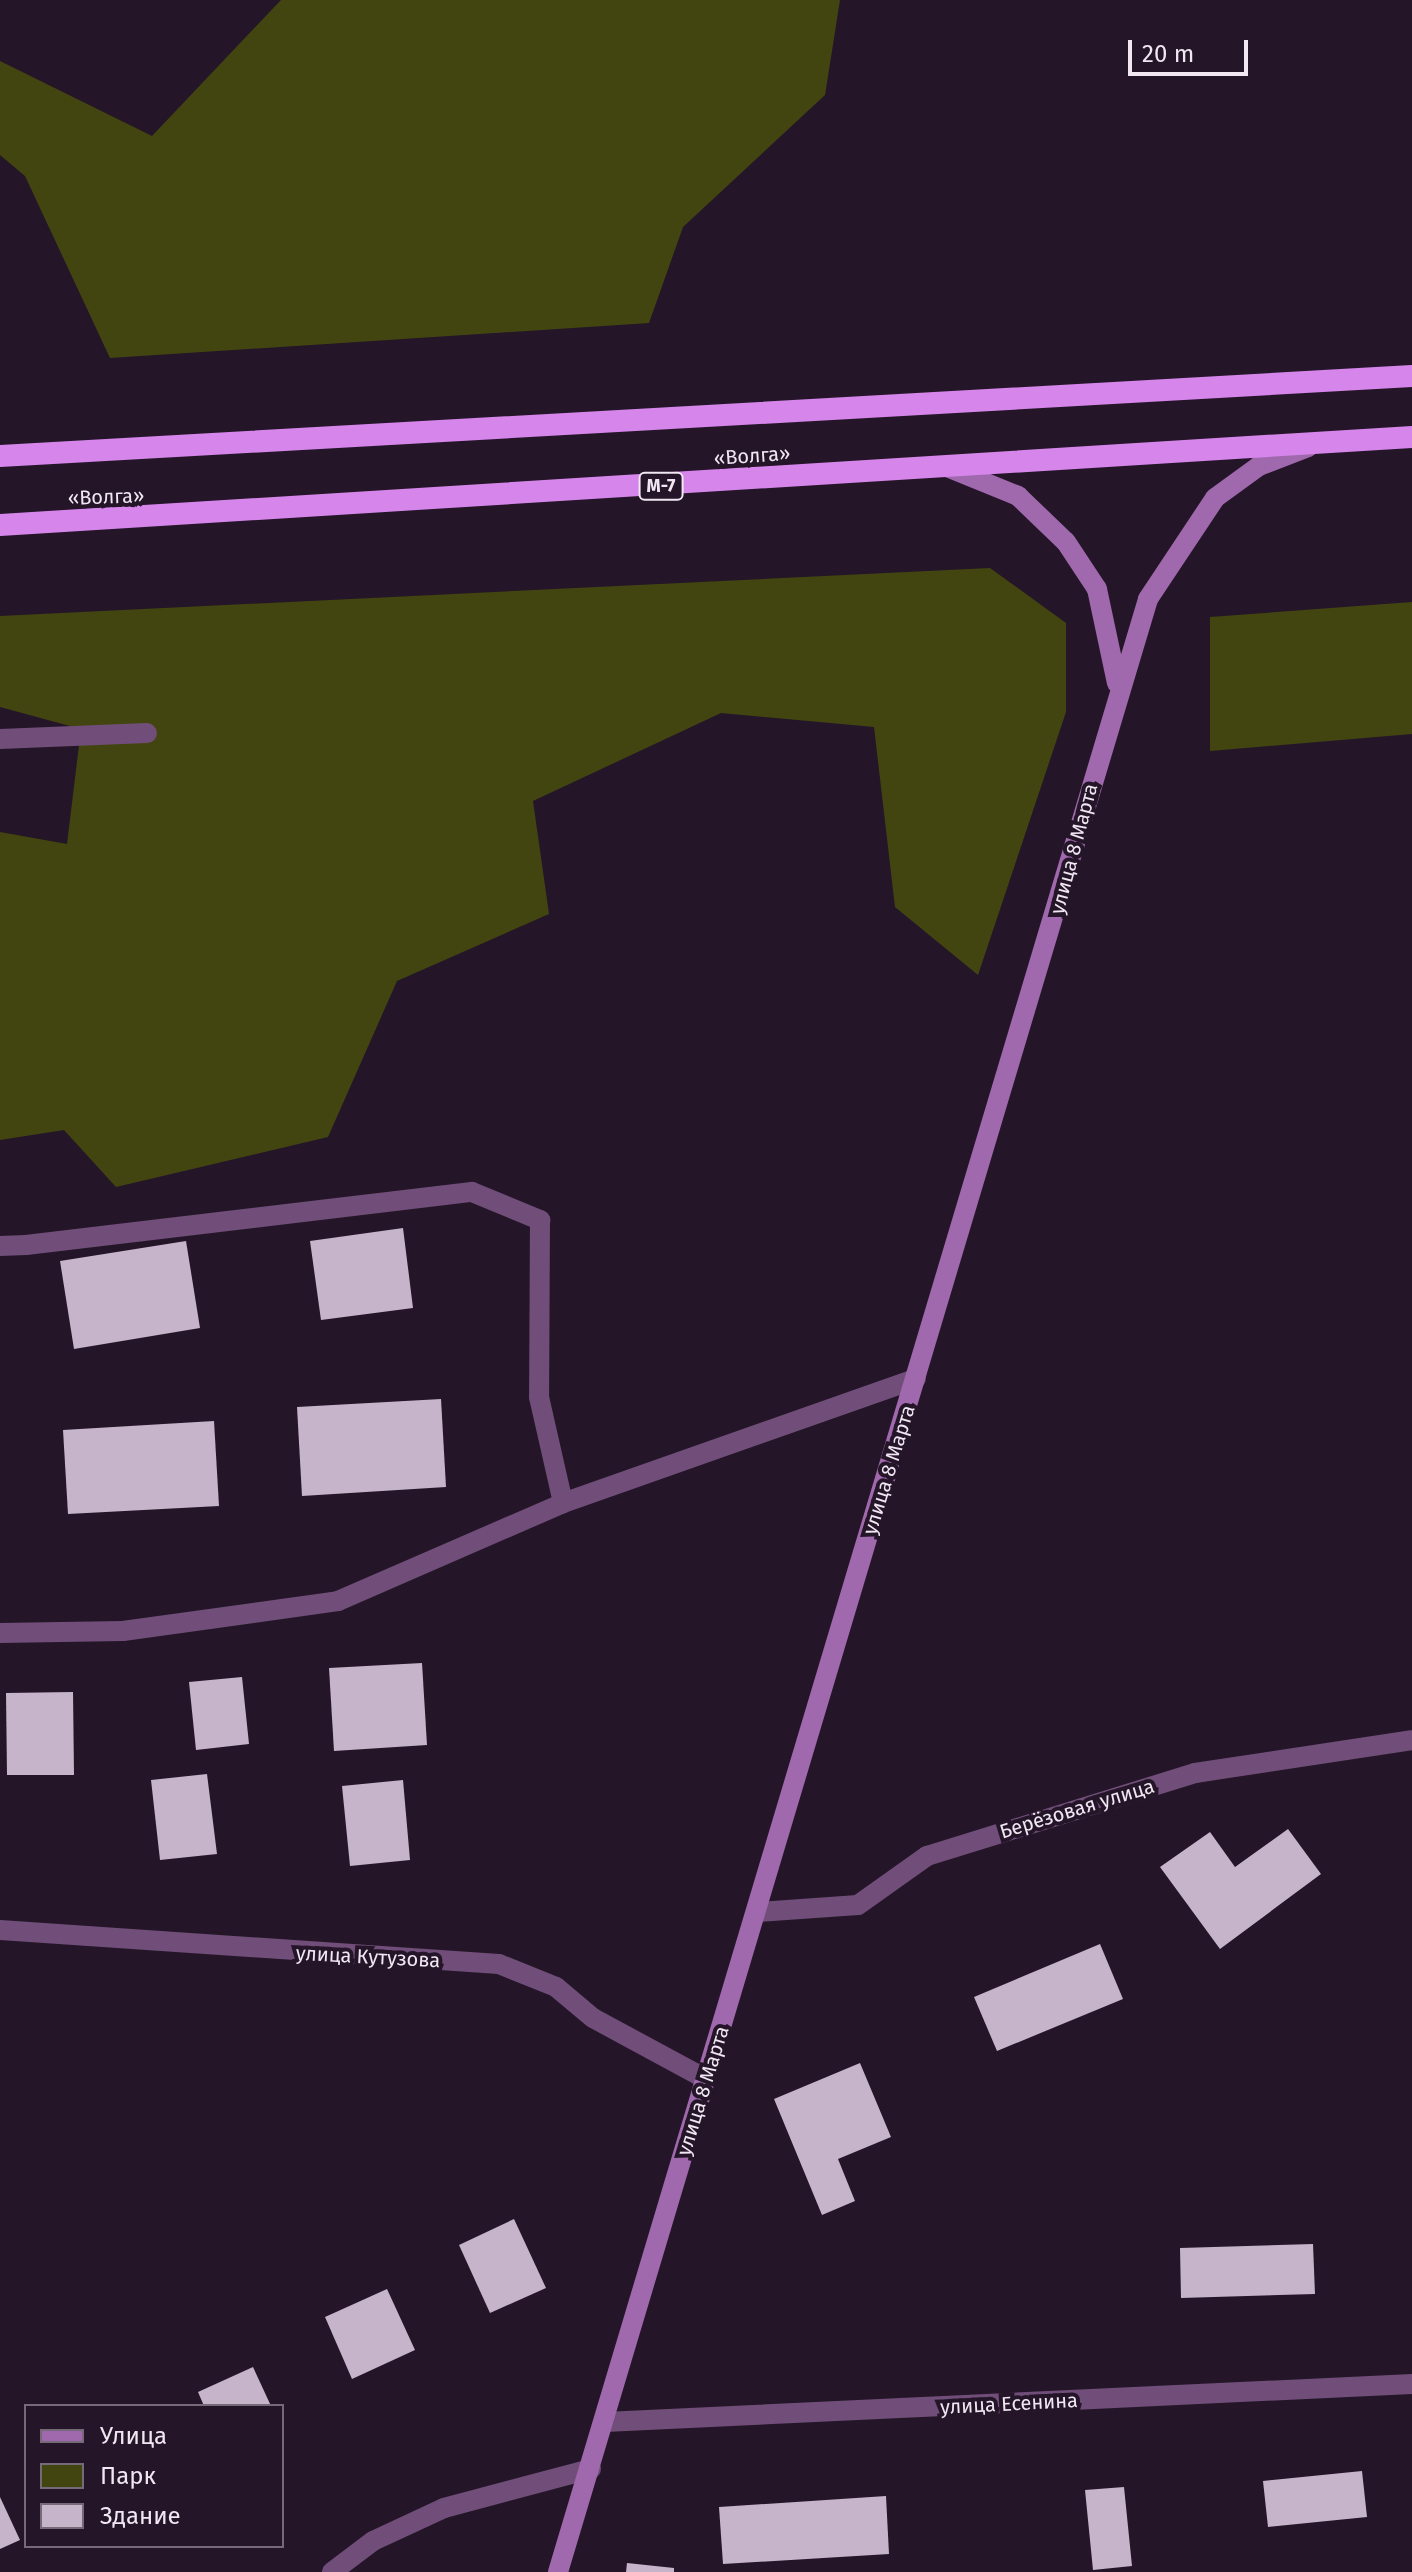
<!DOCTYPE html>
<html>
<head>
<meta charset="utf-8">
<style>
	body { margin:0 }
	#map { position:relative; width:1412px; height:2572px; overflow:hidden; background:#241628; font-family:"Fira Sans",sans-serif }
	div>[style] { position:absolute }
	.green>* { inset:0; background:#424510 }
	.building>* { inset:0; background:#c6b4cb }
	.service>* { height:20px; margin:-10px; padding:0 10px; transform-origin:10px; border-radius:10px; background:#704e79 }
	.minor>* { height:20px; margin:-10px; padding:0 10px; transform-origin:10px; border-radius:10px; background:#704e79 }
	.tertiary>* { height:20px; margin:-10px; padding:0 10px; transform-origin:10px; border-radius:10px; background:#704e79 }
	.secondary>* { height:20px; margin:-10px; padding:0 10px; transform-origin:10px; border-radius:10px; background:#a069ae }
	.trunk>* { height:22px; margin:-11px; padding:0 11px; transform-origin:11px; border-radius:11px; background:#d686eb }
	span { translate:-50% -50%; white-space:nowrap; text-align:center; line-height:1.15; -webkit-text-stroke:8px #241628; paint-order:stroke }
	.shield-label span { padding:2px 6px; background:#241628; border:2px solid; border-radius:6px; -webkit-text-stroke-width:0 }
	.shield-label { font-size:18px; color:#f1e7f3; font-weight:700 }
	.street-label { font-size:20px; color:#f1e7f3 }
	.legend { position:absolute; left:24px; top:2404px; width:260px; height:144px; box-sizing:border-box; background:#241628; border:2px solid #766a79; margin:0; padding:10px 14px; list-style:none; font-size:24px; color:#f1e7f3 }
	.legend li { display:flex; align-items:center; gap:16px; height:40px }
	.legend b { width:40px; border:2px solid #766a79 }
	.scale { position:absolute; left:1128px; top:40px; width:120px; height:36px; box-sizing:border-box; border:4px solid #f1e7f3; border-top:0; padding-left:10px; font-size:24px; line-height:28px; white-space:nowrap; color:#f1e7f3; -webkit-text-stroke:6px #241628; paint-order:stroke }
</style>
</head>
<body>
<div id="map">
	<div class="green">
		<i style="clip-path:polygon(281px 0,840px 0,825px 95px,683px 227px,649px 323px,110px 358px,25px 176px,0 155px,0 61px,152px 136px)"></i>
		<i style="clip-path:polygon(990px 568px,1066px 623px,1066px 712px,978px 975px,895px 907px,874px 727px,721px 713px,533px 801px,549px 914px,397px 981px,328px 1137px,116px 1187px,64px 1130px,0 1140px,0 832px,67px 844px,81px 729px,0 707px,0 616px)"></i>
		<i style="clip-path:polygon(1412px 602px,1412px 734px,1210px 751px,1210px 617px)"></i>
	</div>
	<div class="building">
		<i style="clip-path:polygon(403px 1228px,413px 1308px,321px 1320px,310px 1241px)"></i>
		<i style="clip-path:polygon(186px 1241px,200px 1328px,74px 1349px,60px 1261px)"></i>
		<i style="clip-path:polygon(441px 1399px,446px 1487px,302px 1496px,297px 1407px)"></i>
		<i style="clip-path:polygon(214px 1421px,219px 1506px,68px 1514px,63px 1430px)"></i>
		<i style="clip-path:polygon(422px 1663px,427px 1745px,334px 1751px,329px 1668px)"></i>
		<i style="clip-path:polygon(242px 1677px,249px 1744px,196px 1750px,189px 1682px)"></i>
		<i style="clip-path:polygon(73px 1692px,74px 1775px,7px 1775px,6px 1693px)"></i>
		<i style="clip-path:polygon(207px 1774px,217px 1854px,160px 1860px,151px 1780px)"></i>
		<i style="clip-path:polygon(403px 1780px,410px 1860px,350px 1866px,342px 1786px)"></i>
		<i style="clip-path:polygon(1288px 1829px,1321px 1874px,1220px 1949px,1160px 1867px,1210px 1832px,1235px 1867px)"></i>
		<i style="clip-path:polygon(1100px 1944px,1123px 1999px,997px 2051px,974px 1997px)"></i>
		<i style="clip-path:polygon(860px 2063px,891px 2137px,838px 2159px,855px 2201px,822px 2215px,774px 2099px)"></i>
		<i style="clip-path:polygon(514px 2219px,546px 2288px,490px 2313px,459px 2245px)"></i>
		<i style="clip-path:polygon(1313px 2244px,1315px 2294px,1181px 2298px,1180px 2248px)"></i>
		<i style="clip-path:polygon(387px 2289px,415px 2350px,352px 2379px,325px 2317px)"></i>
		<i style="clip-path:polygon(253px 2367px,271px 2406px,204px 2406px,198px 2392px)"></i>
		<i style="clip-path:polygon(1362px 2471px,1367px 2517px,1268px 2527px,1263px 2481px)"></i>
		<i style="clip-path:polygon(1124px 2487px,1132px 2566px,1093px 2570px,1085px 2490px)"></i>
		<i style="clip-path:polygon(886px 2496px,889px 2554px,723px 2564px,719px 2507px)"></i>
		<i style="clip-path:polygon(0 2497px,20px 2540px,0 2549px)"></i>
		<i style="clip-path:polygon(627px 2563px,674px 2568px,674px 2572px,626px 2572px)"></i>
	</div>
	<div class="service">
		<i style="left:0;top:739px;width:147px;rotate:-2.3deg"></i>
		<i style="left:0;top:1246px;width:26px;rotate:-2deg"></i>
	</div>
	<div class="minor">
		<i style="left:26px;top:1245px;width:449px;rotate:-6.8deg"></i>
		<i style="left:472px;top:1192px;width:74px;rotate:22.4deg"></i>
		<i style="left:540px;top:1220px;width:177px;rotate:90.3deg"></i>
		<i style="left:539px;top:1397px;width:109px;rotate:77.2deg"></i>
		<i style="left:563px;top:1503px;width:374px;rotate:-19.4deg"></i>
		<i style="left:0;top:1633px;width:123px;rotate:-0.9deg"></i>
		<i style="left:123px;top:1631px;width:217px;rotate:-7.9deg"></i>
		<i style="left:338px;top:1601px;width:245px;rotate:-23.5deg"></i>
		<i style="left:757px;top:1912px;width:101px;rotate:-4deg"></i>
		<i style="left:858px;top:1905px;width:85px;rotate:-35.4deg"></i>
		<i style="left:927px;top:1856px;width:281px;rotate:-17.2deg"></i>
		<i style="left:1195px;top:1773px;width:219px;rotate:-8.6deg"></i>
		<i style="left:0;top:1930px;width:500px;rotate:3.9deg"></i>
		<i style="left:499px;top:1964px;width:61px;rotate:22deg"></i>
		<i style="left:556px;top:1987px;width:48px;rotate:40deg"></i>
		<i style="left:593px;top:2018px;width:128px;rotate:28.4deg"></i>
		<i style="left:332px;top:2572px;width:51px;rotate:-37.1deg"></i>
		<i style="left:373px;top:2541px;width:78px;rotate:-24.9deg"></i>
		<i style="left:444px;top:2508px;width:152px;rotate:-14.9deg"></i>
	</div>
	<div class="tertiary">
		<i style="left:605px;top:2422px;width:808px;rotate:-2.7deg"></i>
	</div>
	<div class="secondary">
		<i style="left:947px;top:467px;width:77px;rotate:22.2deg"></i>
		<i style="left:1018px;top:496px;width:66px;rotate:43.8deg"></i>
		<i style="left:1066px;top:542px;width:56px;rotate:56.6deg"></i>
		<i style="left:1097px;top:589px;width:96px;rotate:78deg"></i>
		<i style="left:558px;top:2572px;width:2059px;rotate:-73.35deg"></i>
		<i style="left:1148px;top:599px;width:121px;rotate:-56.4deg"></i>
		<i style="left:1215px;top:498px;width:54px;rotate:-36deg"></i>
		<i style="left:1259px;top:466px;width:53px;rotate:-21.2deg"></i>
	</div>
	<div class="trunk">
		<i style="left:0;top:456px;width:1414px;rotate:-3.24deg"></i>
		<i style="left:0;top:525px;width:1415px;rotate:-3.57deg"></i>
	</div>
	<div class="shield-label">
		<span style="left:661px;top:486px">М-7</span>
	</div>
	<div class="street-label">
		<span style="left:752px;top:456px;rotate:-4deg">«Волга»</span>
		<span style="left:106px;top:497px;rotate:-2deg">«Волга»</span>
		<span style="left:1074px;top:849px;rotate:-75deg">улица 8 Марта</span>
		<span style="left:889px;top:1470px;rotate:-73deg">улица 8 Марта</span>
		<span style="left:1077px;top:1809px;rotate:-17deg">Берёзовая улица</span>
		<span style="left:368px;top:1957px;rotate:3deg">улица Кутузова</span>
		<span style="left:703px;top:2091px;rotate:-73deg">улица 8 Марта</span>
		<span style="left:1009px;top:2404px;rotate:-3deg">улица Есенина</span>
	</div>
	<ul class="legend">
	<li><b style="height:10px;background:#a069ae"></b>Улица</li>
	<li><b style="height:22px;background:#424510"></b>Парк</li>
	<li><b style="height:22px;background:#c6b4cb"></b>Здание</li>
	</ul>
	<div class="scale">20 m</div>
</div>
</body>
</html>
